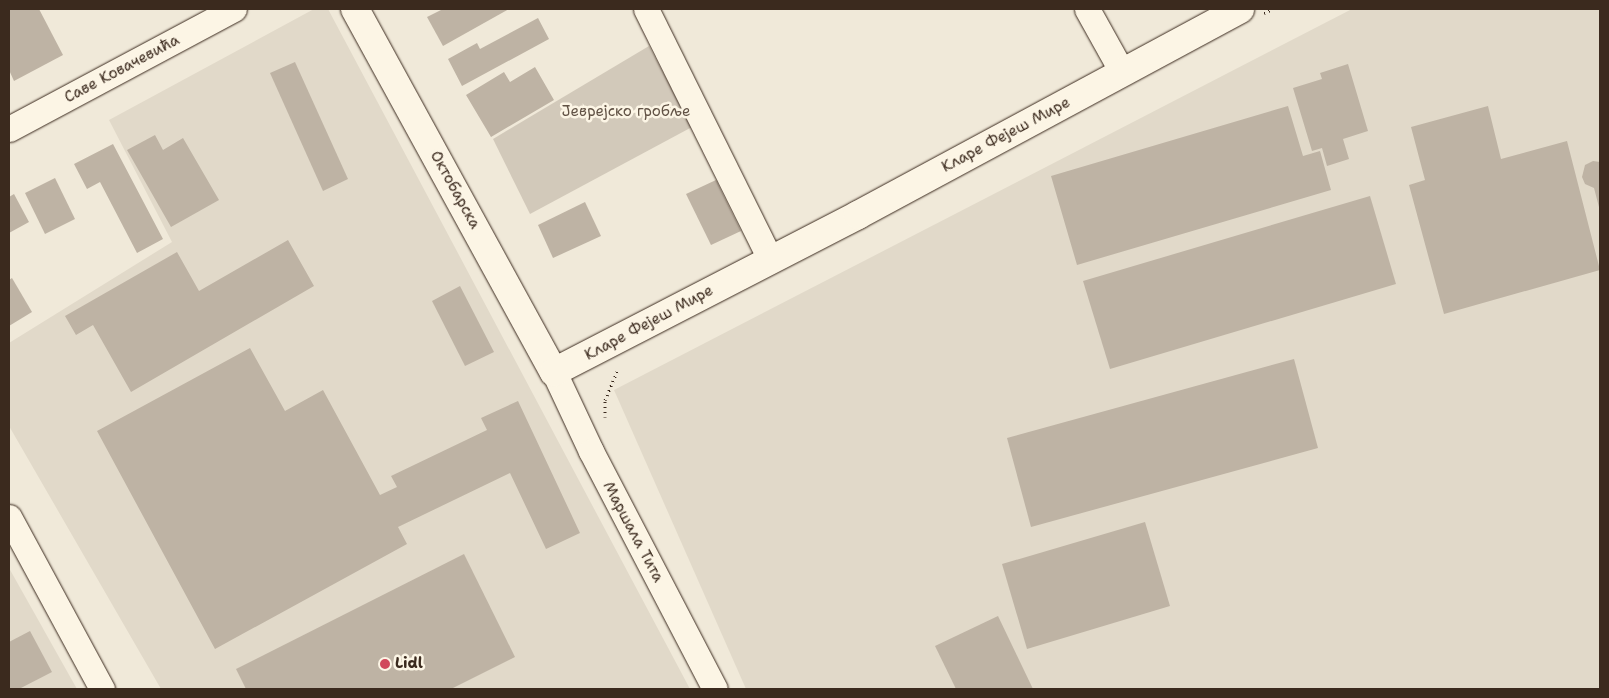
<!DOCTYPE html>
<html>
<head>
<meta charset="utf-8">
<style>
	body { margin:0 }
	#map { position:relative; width:1609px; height:698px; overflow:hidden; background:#f0e9d9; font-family:"Shantell Sans",sans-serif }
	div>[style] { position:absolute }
	.built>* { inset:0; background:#e1d9c9 }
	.green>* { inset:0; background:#d2c9ba }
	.building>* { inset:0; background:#beb3a4 }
	.path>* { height:3px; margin-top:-1.5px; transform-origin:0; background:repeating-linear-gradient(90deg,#3b2a1e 0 1px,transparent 0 5px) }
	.roads { filter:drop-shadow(0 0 1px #3b2a1e) drop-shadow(0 0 1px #3b2a1e) }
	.minor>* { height:25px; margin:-12.5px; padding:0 12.5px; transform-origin:12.5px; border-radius:12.5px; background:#fcf5e5 }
	.major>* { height:28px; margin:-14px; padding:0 14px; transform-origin:14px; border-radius:14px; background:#fcf5e5 }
	.dots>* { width:14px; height:14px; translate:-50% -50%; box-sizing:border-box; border:2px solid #fcf5e5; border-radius:50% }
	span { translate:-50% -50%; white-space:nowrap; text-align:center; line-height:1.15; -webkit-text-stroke:5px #fcf5e5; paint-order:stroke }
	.street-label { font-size:15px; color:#3b2a1e }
	.park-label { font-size:15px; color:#615245 }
	.poi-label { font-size:15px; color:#3b2a1e; font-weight:700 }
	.left { translate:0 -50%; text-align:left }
	.frame { position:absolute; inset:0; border:10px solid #3b2a1e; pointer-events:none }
</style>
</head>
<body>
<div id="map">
	<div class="built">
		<i style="clip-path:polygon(314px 9px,328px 9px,690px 689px,161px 689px,9px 426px,9px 343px,172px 242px,109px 120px)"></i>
		<i style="clip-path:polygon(1352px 9px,1600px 9px,1600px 689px,746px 689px,614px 390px)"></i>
		<i style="clip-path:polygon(9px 568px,77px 689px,9px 689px)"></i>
	</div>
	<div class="green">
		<i style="clip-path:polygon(649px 46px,692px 127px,530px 214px,493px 139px)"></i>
	</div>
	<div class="building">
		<i style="clip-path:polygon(9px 9px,39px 9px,63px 55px,14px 81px,9px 70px)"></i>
		<i style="clip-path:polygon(443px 9px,509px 9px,443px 46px,427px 17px)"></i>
		<i style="clip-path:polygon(538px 18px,549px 39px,462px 86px,448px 59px,477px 43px,480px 49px)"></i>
		<i style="clip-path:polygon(295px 62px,348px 179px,323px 191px,270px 73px)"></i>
		<i style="clip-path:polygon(1348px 64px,1368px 131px,1343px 139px,1349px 159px,1327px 166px,1322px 148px,1312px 151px,1293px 88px,1322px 79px,1320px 73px)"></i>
		<i style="clip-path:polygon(535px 67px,554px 100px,491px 137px,466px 95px,504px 72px,510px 82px)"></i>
		<i style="clip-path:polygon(1288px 106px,1303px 156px,1320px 151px,1331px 190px,1077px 265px,1051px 176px)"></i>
		<i style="clip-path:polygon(1488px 106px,1501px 159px,1567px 141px,1600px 270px,1444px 314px,1409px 185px,1425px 180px,1411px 127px)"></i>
		<i style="clip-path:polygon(155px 135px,163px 150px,183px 138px,219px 200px,171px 227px,127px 150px)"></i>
		<i style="clip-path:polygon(113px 144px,163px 239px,137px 253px,100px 182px,87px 189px,74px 164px)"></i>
		<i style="clip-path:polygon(1593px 161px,1600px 162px,1600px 211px,1594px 188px,1585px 184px,1582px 177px,1585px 165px)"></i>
		<i style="clip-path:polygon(55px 178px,75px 219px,45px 234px,25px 193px)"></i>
		<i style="clip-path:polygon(716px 180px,741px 231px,711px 245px,686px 194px)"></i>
		<i style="clip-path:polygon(14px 194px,29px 222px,9px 233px,9px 197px)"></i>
		<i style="clip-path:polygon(1370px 196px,1396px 284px,1110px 369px,1083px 281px)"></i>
		<i style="clip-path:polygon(585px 202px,601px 236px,553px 258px,538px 225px)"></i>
		<i style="clip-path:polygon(288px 240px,314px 286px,131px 392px,93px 325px,76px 335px,65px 316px,177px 252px,199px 291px)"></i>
		<i style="clip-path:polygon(12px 278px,32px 312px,9px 326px,9px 280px)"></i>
		<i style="clip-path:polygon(460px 286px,494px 352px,465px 366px,432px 301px)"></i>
		<i style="clip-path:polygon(250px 348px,285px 411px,323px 390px,380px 495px,397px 487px,391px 476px,487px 430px,481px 418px,518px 401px,580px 533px,546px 549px,510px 473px,398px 527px,407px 544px,215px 649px,97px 431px)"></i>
		<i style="clip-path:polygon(1294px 359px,1318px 448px,1031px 527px,1007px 438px)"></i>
		<i style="clip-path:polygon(1145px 522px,1170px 606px,1027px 649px,1002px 564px)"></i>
		<i style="clip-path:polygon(464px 554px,515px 657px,451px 689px,246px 689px,236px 669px)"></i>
		<i style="clip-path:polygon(998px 616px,1033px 689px,956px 689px,935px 646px)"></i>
		<i style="clip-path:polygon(30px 631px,52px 672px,19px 689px,9px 689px,9px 642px)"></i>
	</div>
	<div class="path">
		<i style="left:1264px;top:13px;width:10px;rotate:-24deg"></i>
		<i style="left:605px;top:417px;width:17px;rotate:-90deg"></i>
		<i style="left:605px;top:400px;width:34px;rotate:-67deg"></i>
	</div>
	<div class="roads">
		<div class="minor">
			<i style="left:646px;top:9px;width:279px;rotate:63.6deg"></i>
			<i style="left:1087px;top:9px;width:72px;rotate:60.9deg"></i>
			<i style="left:9px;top:129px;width:255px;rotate:-28.1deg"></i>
			<i style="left:554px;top:372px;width:87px;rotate:64.9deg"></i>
			<i style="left:591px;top:451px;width:268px;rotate:62.5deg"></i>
			<i style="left:9px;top:517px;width:196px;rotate:61.6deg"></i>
		</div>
		<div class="major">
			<i style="left:355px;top:9px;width:414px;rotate:61.3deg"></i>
			<i style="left:554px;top:372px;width:342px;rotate:-27.3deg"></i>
			<i style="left:858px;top:215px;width:434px;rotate:-28.3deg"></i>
		</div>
	</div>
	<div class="dots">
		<i style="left:385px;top:664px;background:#d1495b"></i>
	</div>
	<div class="street-label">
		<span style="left:122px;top:69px;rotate:-28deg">Саве Ковачевића</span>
		<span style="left:1006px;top:135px;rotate:-28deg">Кларе Фејеш Мире</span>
		<span style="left:455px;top:190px;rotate:61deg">Октобарска</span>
		<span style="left:649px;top:323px;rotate:-28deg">Кларе Фејеш Мире</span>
		<span style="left:633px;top:532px;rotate:62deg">Маршала Тита</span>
	</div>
	<div class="park-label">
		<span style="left:626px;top:112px">Јеврејско гробље</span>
	</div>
	<div class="poi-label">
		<span class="left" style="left:395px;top:664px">Lidl</span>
	</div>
	<div class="frame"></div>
</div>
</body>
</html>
